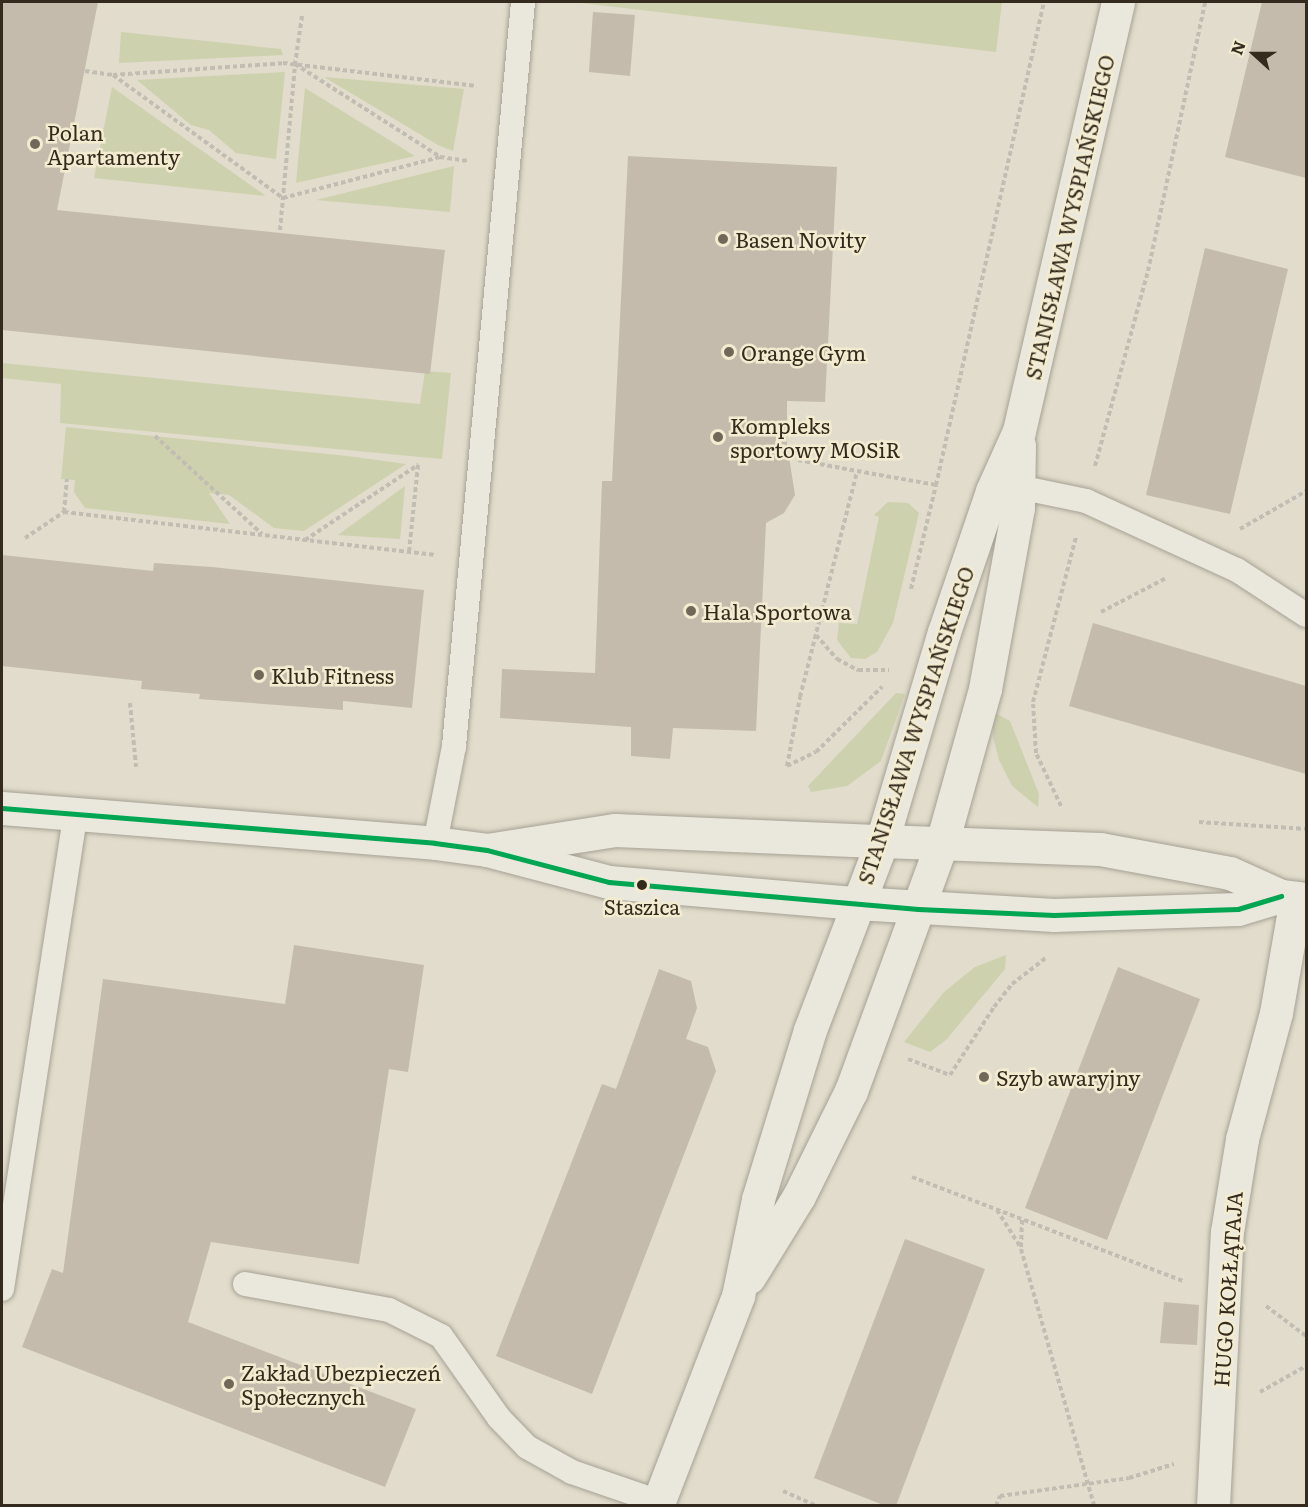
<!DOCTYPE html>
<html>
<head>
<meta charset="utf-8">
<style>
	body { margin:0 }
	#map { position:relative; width:1308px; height:1507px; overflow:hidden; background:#e1dccb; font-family:Literata,serif }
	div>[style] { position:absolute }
	.green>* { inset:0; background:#ced1ae }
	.building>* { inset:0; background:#c5bbac }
	.path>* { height:4px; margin-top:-2px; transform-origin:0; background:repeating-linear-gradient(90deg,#c2bdb3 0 4.5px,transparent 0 7.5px) }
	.roads { filter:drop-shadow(0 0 2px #a6a194) drop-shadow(0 0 2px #a6a194) }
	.lane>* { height:24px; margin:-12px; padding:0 12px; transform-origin:12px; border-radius:12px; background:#eae7dc }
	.street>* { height:33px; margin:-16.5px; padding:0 16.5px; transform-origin:16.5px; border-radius:16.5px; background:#eae7dc }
	.secondary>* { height:33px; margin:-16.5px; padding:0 16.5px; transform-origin:16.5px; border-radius:16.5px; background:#eae7dc }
	.bus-1>* { height:4.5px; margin:-2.25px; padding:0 2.25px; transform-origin:2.25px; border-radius:2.25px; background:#00a651 }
	.dots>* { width:16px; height:16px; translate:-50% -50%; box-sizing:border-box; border:3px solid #f3ecd0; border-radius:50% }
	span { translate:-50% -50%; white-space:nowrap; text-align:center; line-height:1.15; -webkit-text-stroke:5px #f3ecd0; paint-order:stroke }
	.bus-label { font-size:20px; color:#342a1d }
	.poi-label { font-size:21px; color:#342a1d }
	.left { translate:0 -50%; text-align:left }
	.street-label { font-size:21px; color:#342a1d }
	.frame { position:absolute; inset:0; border:3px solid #342a1d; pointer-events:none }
	.north { position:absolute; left:1224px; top:24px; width:60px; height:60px; -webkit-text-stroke:4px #f3ecd0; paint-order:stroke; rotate:291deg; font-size:16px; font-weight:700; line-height:24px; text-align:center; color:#342a1d }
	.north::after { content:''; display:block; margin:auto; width:21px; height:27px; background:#342a1d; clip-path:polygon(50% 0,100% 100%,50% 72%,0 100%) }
</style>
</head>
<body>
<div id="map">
	<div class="green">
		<i style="clip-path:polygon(573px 2px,1002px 2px,996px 52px)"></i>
		<i style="clip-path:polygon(121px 32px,281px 49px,283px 55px,119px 63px)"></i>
		<i style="clip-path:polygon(285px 72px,276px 159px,236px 153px,209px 130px,191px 125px,137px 80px)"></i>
		<i style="clip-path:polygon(324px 77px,464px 89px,453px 151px,438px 145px)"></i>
		<i style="clip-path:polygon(112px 87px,266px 196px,94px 178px)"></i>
		<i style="clip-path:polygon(305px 88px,415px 156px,296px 183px)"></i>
		<i style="clip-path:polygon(454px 166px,450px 212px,316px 200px)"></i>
		<i style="clip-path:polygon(2px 363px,420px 404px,425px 371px,451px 373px,442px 459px,60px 423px,61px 384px,2px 378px)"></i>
		<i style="clip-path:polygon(66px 427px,347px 456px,406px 464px,304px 531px,274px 528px,229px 495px,209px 493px,230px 524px,85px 508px,74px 492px,75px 480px,61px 479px)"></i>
		<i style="clip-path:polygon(405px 486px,400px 539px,338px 535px)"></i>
		<i style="clip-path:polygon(888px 502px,908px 503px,919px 513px,893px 623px,877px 652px,865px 659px,851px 658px,837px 640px,839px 623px,857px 624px,879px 517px,874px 515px)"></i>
		<i style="clip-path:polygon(896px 693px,905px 694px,881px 761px,847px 786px,811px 792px,808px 786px)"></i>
		<i style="clip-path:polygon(993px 712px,1010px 721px,1039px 794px,1038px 807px,1012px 786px,999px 760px,993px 737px)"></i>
		<i style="clip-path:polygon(1006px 955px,1005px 969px,946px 1040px,930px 1052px,904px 1042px,944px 992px,975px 967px)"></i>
	</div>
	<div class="building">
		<i style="clip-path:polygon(2px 2px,98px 2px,57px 210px,445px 250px,430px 374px,2px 330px)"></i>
		<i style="clip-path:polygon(1262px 2px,1306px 2px,1306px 178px,1225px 157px)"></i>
		<i style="clip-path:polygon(593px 12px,635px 15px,630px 76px,589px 72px)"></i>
		<i style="clip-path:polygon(628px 156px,837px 167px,825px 402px,787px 401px,787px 444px,795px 495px,784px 513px,766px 523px,756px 731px,673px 728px,670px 759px,631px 756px,631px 727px,500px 718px,502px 669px,595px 673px,602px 481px,612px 481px)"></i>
		<i style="clip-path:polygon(1205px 248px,1288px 269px,1230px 514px,1146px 495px)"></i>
		<i style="clip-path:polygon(2px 555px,153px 571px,154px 563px,212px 567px,424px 590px,412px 708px,343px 701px,343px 710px,199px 699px,200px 694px,141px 689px,142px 681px,2px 666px)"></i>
		<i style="clip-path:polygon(1093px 623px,1306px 686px,1306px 774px,1069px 706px)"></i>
		<i style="clip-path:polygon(294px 945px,424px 965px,408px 1072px,389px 1069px,359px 1264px,211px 1242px,188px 1322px,416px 1409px,385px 1487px,22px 1347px,52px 1269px,63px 1273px,103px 979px,285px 1004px)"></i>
		<i style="clip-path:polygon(1118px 967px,1200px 999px,1107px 1240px,1025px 1208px)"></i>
		<i style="clip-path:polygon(659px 969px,691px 981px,697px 1008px,686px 1039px,708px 1047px,716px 1071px,592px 1394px,496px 1356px,602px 1084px,616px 1089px)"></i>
		<i style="clip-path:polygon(905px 1239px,985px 1269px,896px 1506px,886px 1506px,814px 1478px)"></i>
		<i style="clip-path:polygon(1164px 1302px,1199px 1305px,1197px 1345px,1160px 1343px)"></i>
	</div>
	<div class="path">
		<i style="left:302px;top:16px;width:49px;rotate:98.3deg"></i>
		<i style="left:295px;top:64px;width:171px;rotate:32.6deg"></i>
		<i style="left:85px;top:71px;width:28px;rotate:8deg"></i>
		<i style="left:113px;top:75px;width:170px;rotate:-4deg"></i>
		<i style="left:283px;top:63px;width:195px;rotate:6.8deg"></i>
		<i style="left:113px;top:75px;width:210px;rotate:35.9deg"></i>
		<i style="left:283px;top:198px;width:162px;rotate:-14.6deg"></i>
		<i style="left:440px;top:157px;width:30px;rotate:8deg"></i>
		<i style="left:280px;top:230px;width:167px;rotate:-84.8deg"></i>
		<i style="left:155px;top:436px;width:145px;rotate:42.5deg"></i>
		<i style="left:798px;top:460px;width:60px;rotate:10.6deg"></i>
		<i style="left:1095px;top:466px;width:202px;rotate:-74.8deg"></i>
		<i style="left:1148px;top:271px;width:275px;rotate:-78deg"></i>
		<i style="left:64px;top:512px;width:374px;rotate:6.6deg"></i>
		<i style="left:1240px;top:529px;width:76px;rotate:-29.9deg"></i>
		<i style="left:25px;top:538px;width:47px;rotate:-33.7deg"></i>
		<i style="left:64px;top:512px;width:33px;rotate:-85deg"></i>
		<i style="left:305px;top:540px;width:136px;rotate:-33.6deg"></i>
		<i style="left:418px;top:465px;width:87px;rotate:95.9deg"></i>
		<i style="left:911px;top:589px;width:107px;rotate:-76.5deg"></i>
		<i style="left:1101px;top:612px;width:73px;rotate:-27.6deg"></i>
		<i style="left:816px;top:635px;width:32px;rotate:49deg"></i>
		<i style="left:837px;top:659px;width:24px;rotate:28deg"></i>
		<i style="left:858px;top:670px;width:31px"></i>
		<i style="left:130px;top:703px;width:64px;rotate:84.6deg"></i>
		<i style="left:787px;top:766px;width:70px;rotate:-79.3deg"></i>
		<i style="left:800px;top:697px;width:233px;rotate:-75.8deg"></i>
		<i style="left:857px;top:471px;width:80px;rotate:10deg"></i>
		<i style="left:936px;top:485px;width:495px;rotate:-77.4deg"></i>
		<i style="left:787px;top:766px;width:32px;rotate:-26deg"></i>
		<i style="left:816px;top:752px;width:93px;rotate:-44.6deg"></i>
		<i style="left:1061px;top:806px;width:59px;rotate:-115.3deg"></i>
		<i style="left:1036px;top:753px;width:51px;rotate:-93.4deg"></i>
		<i style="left:1033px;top:702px;width:171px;rotate:-75.4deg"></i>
		<i style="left:1199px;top:822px;width:107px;rotate:3.7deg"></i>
		<i style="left:908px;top:1059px;width:45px;rotate:20.9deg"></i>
		<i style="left:950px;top:1075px;width:81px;rotate:-57.1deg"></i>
		<i style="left:994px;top:1007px;width:29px;rotate:-52deg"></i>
		<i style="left:1012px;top:984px;width:44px;rotate:-37.6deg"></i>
		<i style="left:912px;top:1177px;width:290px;rotate:21deg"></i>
		<i style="left:997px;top:1210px;width:45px;rotate:57.7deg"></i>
		<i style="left:1022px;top:1220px;width:29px;rotate:92deg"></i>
		<i style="left:1021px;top:1249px;width:267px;rotate:74.1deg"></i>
		<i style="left:1266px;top:1306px;width:50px;rotate:36.9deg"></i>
		<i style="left:1260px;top:1392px;width:53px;rotate:-29.5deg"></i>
		<i style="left:783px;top:1491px;width:37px;rotate:24deg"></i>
		<i style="left:996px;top:1506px;width:11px;rotate:-68deg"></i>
		<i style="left:1000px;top:1496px;width:130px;rotate:-7.9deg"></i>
		<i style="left:1129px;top:1478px;width:47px;rotate:-17.3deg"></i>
	</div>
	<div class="roads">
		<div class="lane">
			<i style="left:1004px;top:484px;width:84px;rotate:11.7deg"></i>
			<i style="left:1086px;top:501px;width:166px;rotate:24.6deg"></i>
			<i style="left:1237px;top:570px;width:82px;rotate:33.1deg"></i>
			<i style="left:435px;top:843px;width:99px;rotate:-78.9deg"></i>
			<i style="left:454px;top:746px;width:747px;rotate:-84.7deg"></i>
			<i style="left:245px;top:1284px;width:146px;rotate:10.2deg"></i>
			<i style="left:389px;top:1310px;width:58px;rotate:26.6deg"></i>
			<i style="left:441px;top:1336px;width:100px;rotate:54.7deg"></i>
			<i style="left:499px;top:1418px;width:40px;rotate:46deg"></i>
			<i style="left:527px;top:1447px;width:51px;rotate:29.1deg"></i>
			<i style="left:572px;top:1472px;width:92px;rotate:19deg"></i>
			<i style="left:2px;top:1289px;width:482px;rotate:-81.2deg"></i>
		</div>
		<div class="street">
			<i style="left:2px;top:808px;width:434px;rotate:4.6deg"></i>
			<i style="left:435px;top:843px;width:52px;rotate:7.7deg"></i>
			<i style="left:487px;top:850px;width:126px;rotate:14.7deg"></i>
			<i style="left:609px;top:882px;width:248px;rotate:4.9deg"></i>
			<i style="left:942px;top:843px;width:160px;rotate:-74.4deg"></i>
			<i style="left:985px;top:689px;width:184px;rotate:-79.7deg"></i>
			<i style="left:1018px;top:508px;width:63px;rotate:-89.1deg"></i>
			<i style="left:487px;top:850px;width:130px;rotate:-8.9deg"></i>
			<i style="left:615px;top:830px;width:267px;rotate:2.4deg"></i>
			<i style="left:882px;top:841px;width:218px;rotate:-73.5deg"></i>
			<i style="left:944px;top:632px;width:149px;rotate:-71.2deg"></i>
			<i style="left:992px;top:491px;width:66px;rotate:-65.8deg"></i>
			<i style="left:1019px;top:431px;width:440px;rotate:-77deg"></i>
			<i style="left:1213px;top:1506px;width:274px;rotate:-87.1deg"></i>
			<i style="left:1227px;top:1232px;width:94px;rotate:-80.8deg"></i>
			<i style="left:1242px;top:1139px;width:131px;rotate:-74.9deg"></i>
			<i style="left:1276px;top:1013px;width:117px;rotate:-80.1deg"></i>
		</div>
		<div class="secondary">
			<i style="left:856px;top:903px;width:198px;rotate:3.5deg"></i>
			<i style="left:1054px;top:915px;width:184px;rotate:-1.9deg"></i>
			<i style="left:1238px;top:909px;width:45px;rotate:-16.8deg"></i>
			<i style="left:749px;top:1277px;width:95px;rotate:-58.3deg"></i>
			<i style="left:799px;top:1196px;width:117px;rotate:-63.7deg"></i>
			<i style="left:851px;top:1091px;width:264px;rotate:-69.9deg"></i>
			<i style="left:657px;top:1506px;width:225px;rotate:-68.9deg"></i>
			<i style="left:738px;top:1296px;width:99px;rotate:-78.3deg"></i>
			<i style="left:758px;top:1199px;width:177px;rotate:-72.9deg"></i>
			<i style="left:810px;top:1030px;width:202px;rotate:-69.1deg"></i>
			<i style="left:882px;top:841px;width:218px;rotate:2.1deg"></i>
			<i style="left:1100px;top:849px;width:132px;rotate:10.5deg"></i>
			<i style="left:1230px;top:873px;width:56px;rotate:24.3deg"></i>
			<i style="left:1281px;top:896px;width:25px;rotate:7deg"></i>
		</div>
	</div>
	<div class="bus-1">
		<i style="left:2px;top:808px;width:434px;rotate:4.6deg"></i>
		<i style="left:435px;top:843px;width:52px;rotate:7.7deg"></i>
		<i style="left:487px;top:850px;width:126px;rotate:14.7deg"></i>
		<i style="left:609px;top:882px;width:310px;rotate:5deg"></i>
		<i style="left:918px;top:909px;width:136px;rotate:2.5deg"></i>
		<i style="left:1054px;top:915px;width:184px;rotate:-1.9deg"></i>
		<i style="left:1238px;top:909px;width:45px;rotate:-16.8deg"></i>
	</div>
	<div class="dots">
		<i style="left:35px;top:144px;background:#71685a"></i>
		<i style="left:723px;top:239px;background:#71685a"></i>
		<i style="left:729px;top:352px;background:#71685a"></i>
		<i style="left:718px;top:437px;background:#71685a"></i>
		<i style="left:691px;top:611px;background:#71685a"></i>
		<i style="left:259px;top:675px;background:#71685a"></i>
		<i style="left:642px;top:885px;background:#342a1d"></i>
		<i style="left:984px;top:1077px;background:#71685a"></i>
		<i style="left:229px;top:1384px;background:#71685a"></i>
	</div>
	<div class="bus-label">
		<span style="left:642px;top:906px">Staszica</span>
	</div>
	<div class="poi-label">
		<span class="left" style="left:47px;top:144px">Polan<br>Apartamenty</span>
		<span class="left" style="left:735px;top:239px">Basen Novity</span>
		<span class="left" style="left:741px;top:352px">Orange Gym</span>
		<span class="left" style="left:730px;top:437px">Kompleks<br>sportowy MOSiR</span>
		<span class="left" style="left:703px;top:611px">Hala Sportowa</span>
		<span class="left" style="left:271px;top:675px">Klub Fitness</span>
		<span class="left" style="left:996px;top:1077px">Szyb awaryjny</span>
		<span class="left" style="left:241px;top:1384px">Zakład Ubezpieczeń<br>Społecznych</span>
	</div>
	<div class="street-label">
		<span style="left:1069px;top:217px;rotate:-77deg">STANISŁAWA WYSPIAŃSKIEGO</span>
		<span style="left:915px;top:725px;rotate:-72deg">STANISŁAWA WYSPIAŃSKIEGO</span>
		<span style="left:1227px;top:1289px;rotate:-86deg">HUGO KOŁŁĄTAJA</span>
	</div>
	<div class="frame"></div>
	<div class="north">N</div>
</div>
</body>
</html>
